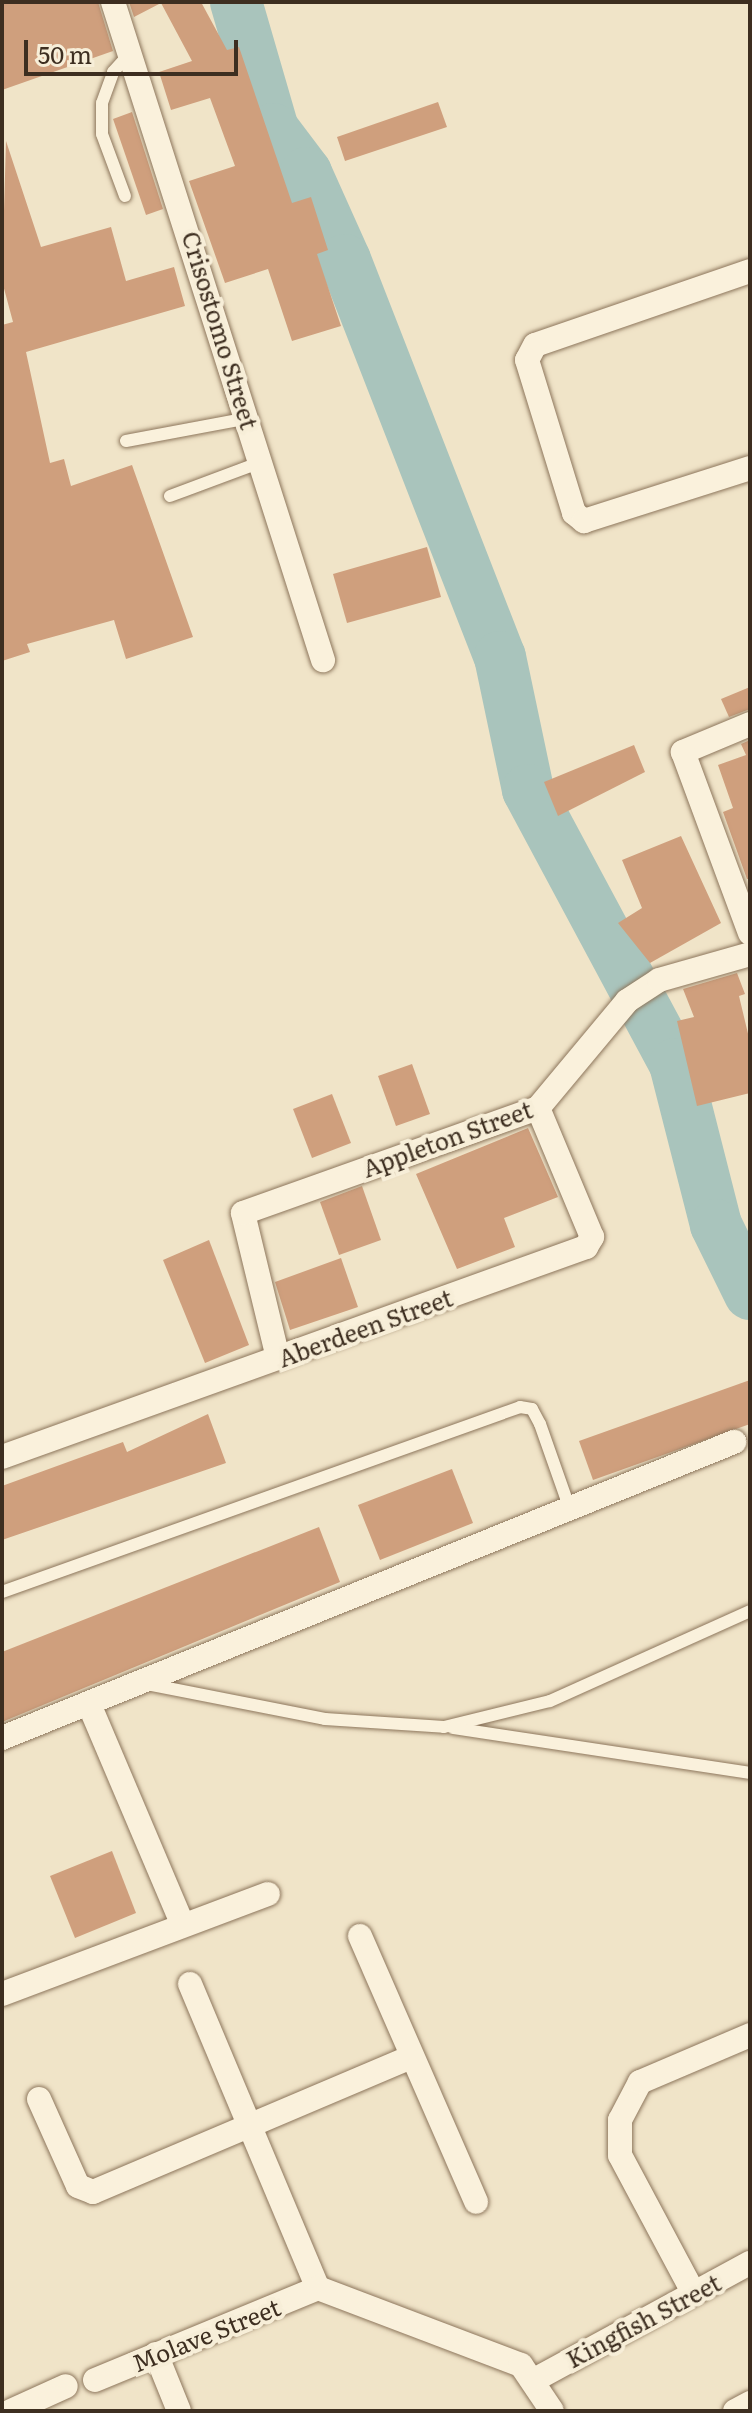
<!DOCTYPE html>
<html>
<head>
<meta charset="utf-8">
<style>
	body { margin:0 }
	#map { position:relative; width:752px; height:2413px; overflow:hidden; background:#f0e4c8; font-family:Literata,serif }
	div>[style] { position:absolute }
	.river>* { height:52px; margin:-26px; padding:0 26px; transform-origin:26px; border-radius:26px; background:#a9c4bc }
	.building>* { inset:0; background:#cf9f7d }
	.roads { filter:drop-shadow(0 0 2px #8d765c) drop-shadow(0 0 2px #8d765c) }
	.service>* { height:12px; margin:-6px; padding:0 6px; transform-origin:6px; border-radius:6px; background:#faf1dc }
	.minor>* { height:24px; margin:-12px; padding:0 12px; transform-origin:12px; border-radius:12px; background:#faf1dc }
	span { translate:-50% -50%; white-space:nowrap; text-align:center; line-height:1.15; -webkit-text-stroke:8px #f7eed8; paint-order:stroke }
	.street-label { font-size:24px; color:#3d2e20 }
	.frame { position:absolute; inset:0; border:4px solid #3d2e20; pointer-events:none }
	.scale { position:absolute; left:24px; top:40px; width:214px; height:36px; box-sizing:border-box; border:4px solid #3d2e20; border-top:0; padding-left:10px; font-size:24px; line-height:28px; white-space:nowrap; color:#3d2e20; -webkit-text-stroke:6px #f7eed8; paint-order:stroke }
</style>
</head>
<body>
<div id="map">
	<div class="river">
		<i style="left:236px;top:2px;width:132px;rotate:73.8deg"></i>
		<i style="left:273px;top:129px;width:55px;rotate:53.1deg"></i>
		<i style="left:306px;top:173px;width:95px;rotate:65.9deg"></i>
		<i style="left:345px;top:260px;width:426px;rotate:68.7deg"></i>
		<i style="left:500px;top:657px;width:136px;rotate:78.1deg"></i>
		<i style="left:528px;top:790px;width:311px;rotate:61.8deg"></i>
		<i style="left:675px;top:1064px;width:166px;rotate:75.7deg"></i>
		<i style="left:716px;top:1225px;width:77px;rotate:63.8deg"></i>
	</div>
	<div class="building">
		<i style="clip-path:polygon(2px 2px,98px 2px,113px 51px,2px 90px)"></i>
		<i style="clip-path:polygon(129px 2px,201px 2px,227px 50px,239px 47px,292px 203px,311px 197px,328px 250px,317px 254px,341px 326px,292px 341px,268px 269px,225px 283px,189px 181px,235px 166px,210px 98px,171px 110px,159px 72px,192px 61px,161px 3px,134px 17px)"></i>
		<i style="clip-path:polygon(438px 102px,447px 127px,345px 161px,337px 137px)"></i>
		<i style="clip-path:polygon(132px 112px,163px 209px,146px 215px,113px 119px)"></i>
		<i style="clip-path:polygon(6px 141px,41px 247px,111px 227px,126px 281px,174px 267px,185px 306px,26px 352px,50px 463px,64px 459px,71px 486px,132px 465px,193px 637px,126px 659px,114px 620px,27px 644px,30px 652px,2px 661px,2px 325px,13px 322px,2px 281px)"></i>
		<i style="clip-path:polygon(427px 547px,441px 597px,347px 623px,333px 574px)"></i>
		<i style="clip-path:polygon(750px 687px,750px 709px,729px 717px,721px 699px)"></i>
		<i style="clip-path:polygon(750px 740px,750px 879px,747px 879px,723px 812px,733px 808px,718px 765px,746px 755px,741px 744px)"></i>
		<i style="clip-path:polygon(634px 745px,645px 772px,558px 816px,544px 782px)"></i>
		<i style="clip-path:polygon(681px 836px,721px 923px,650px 963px,618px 923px,642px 908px,622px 860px)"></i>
		<i style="clip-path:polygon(737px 973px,745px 994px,739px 996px,750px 1042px,750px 1093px,697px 1106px,677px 1021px,694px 1017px,683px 989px)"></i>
		<i style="clip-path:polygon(412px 1064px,430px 1114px,396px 1126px,378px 1076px)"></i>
		<i style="clip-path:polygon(332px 1094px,351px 1143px,312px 1158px,293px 1109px)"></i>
		<i style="clip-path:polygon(528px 1128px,558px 1197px,504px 1218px,515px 1247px,457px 1269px,416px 1174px)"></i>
		<i style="clip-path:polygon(362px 1186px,381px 1240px,339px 1255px,320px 1202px)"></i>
		<i style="clip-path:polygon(209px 1240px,249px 1345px,205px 1363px,163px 1260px)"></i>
		<i style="clip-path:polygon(341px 1258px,358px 1307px,290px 1330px,275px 1282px)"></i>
		<i style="clip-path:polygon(750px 1380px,750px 1424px,593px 1480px,579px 1441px)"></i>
		<i style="clip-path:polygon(208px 1414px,226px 1463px,2px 1540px,2px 1486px,123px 1442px,127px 1452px)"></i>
		<i style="clip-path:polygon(452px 1469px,473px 1523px,380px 1560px,358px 1505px)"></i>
		<i style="clip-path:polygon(319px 1527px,340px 1582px,2px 1722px,2px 1652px)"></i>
		<i style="clip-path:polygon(112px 1851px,136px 1913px,75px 1938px,50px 1876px)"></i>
	</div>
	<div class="roads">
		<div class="service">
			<i style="left:125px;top:196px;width:66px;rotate:-110.4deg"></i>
			<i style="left:102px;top:134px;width:31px;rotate:-90deg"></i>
			<i style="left:102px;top:103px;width:33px;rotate:-70deg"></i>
			<i style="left:113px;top:72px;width:27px;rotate:-48deg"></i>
			<i style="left:126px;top:441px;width:125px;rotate:-10.6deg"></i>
			<i style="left:170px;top:496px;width:97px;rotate:-20.5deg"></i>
			<i style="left:2px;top:1592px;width:550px;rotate:-19.65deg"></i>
			<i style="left:520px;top:1407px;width:12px;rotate:9deg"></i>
			<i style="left:532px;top:1409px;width:17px;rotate:62deg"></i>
			<i style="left:540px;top:1424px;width:90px;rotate:70.6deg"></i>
			<i style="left:147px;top:1684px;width:181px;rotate:11.1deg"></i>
			<i style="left:325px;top:1719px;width:119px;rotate:3.8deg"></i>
			<i style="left:444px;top:1727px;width:109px;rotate:-13.8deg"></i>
			<i style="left:550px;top:1701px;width:219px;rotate:-24.2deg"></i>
			<i style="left:453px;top:1728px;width:300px;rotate:8.6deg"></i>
		</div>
		<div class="minor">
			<i style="left:113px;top:2px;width:691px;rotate:72.3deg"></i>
			<i style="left:750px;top:271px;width:227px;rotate:161deg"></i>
			<i style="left:535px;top:345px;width:17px;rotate:118deg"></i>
			<i style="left:527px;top:360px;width:160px;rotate:72.9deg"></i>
			<i style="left:574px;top:513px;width:13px;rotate:39deg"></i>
			<i style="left:584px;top:521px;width:174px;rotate:-17.7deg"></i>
			<i style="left:750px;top:724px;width:73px;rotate:157.3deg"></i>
			<i style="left:683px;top:752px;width:193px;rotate:69.7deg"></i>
			<i style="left:278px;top:1358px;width:149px;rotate:-103.6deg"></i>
			<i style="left:243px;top:1213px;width:313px;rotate:-19.6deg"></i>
			<i style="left:538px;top:1108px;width:139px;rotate:-50.2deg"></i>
			<i style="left:627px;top:1001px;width:38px;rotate:-33deg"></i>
			<i style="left:659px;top:980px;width:95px;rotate:-15.9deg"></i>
			<i style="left:2px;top:1457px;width:621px;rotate:-19.78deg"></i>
			<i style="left:586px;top:1247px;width:12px;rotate:-59deg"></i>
			<i style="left:592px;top:1237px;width:140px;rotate:-112.7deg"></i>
			<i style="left:89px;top:1704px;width:238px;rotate:67deg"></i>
			<i style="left:2px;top:1738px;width:790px;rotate:-22.02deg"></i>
			<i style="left:360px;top:1936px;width:290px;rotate:66.4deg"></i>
			<i style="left:190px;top:1984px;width:330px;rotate:67.2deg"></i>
			<i style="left:318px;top:2288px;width:217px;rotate:20.8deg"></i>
			<i style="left:521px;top:2365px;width:55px;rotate:56deg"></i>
			<i style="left:2px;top:1994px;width:284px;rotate:-20.6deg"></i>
			<i style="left:39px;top:2099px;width:95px;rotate:65.9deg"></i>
			<i style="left:78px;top:2186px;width:16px;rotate:22deg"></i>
			<i style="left:93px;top:2192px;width:345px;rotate:-23deg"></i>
			<i style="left:693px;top:2292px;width:155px;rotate:-118.1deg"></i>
			<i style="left:620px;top:2155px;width:35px;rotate:-90deg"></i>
			<i style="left:620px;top:2120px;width:43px;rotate:-62.2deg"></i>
			<i style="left:640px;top:2082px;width:120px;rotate:-23.1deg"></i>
			<i style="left:156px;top:2354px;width:61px;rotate:68deg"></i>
			<i style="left:536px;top:2379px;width:243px;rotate:-28.5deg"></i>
			<i style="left:95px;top:2380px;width:241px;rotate:-22.4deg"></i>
			<i style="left:11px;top:2411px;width:60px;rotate:-24.4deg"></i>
			<i style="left:735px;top:2411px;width:17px;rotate:-28deg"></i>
		</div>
	</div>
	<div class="street-label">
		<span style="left:221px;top:330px;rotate:73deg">Crisostomo Street</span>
		<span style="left:447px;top:1138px;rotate:-20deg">Appleton Street</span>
		<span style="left:365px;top:1327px;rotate:-20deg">Aberdeen Street</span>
		<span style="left:643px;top:2320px;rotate:-28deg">Kingfish Street</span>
		<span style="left:206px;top:2334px;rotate:-22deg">Molave Street</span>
	</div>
	<div class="frame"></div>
	<div class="scale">50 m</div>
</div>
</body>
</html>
